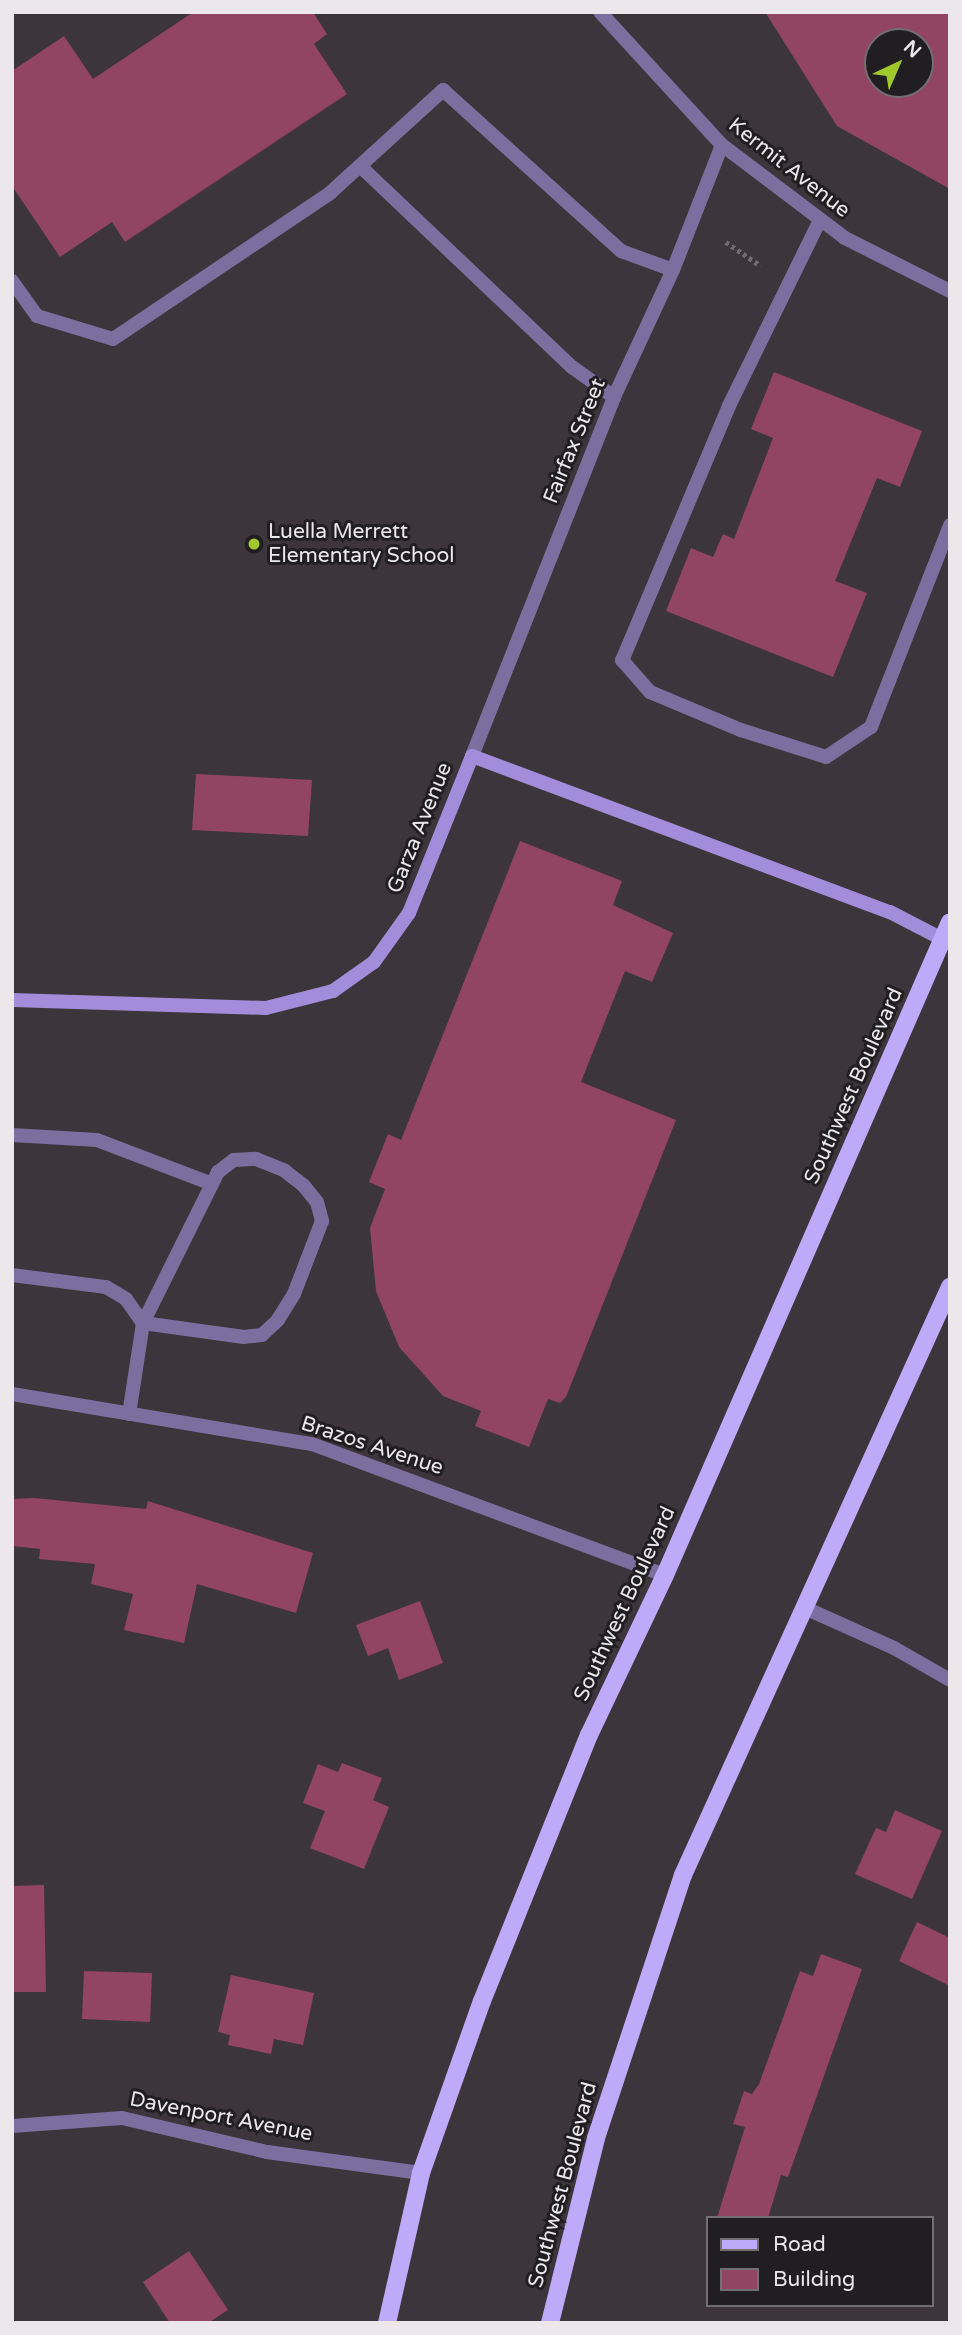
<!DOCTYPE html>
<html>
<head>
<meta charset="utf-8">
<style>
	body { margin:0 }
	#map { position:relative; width:962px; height:2335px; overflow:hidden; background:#3c353b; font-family:"Varela Round",sans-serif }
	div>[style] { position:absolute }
	.building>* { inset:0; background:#924561 }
	.path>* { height:4.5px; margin-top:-2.25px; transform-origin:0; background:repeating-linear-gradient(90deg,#726c72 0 3.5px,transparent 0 7px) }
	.lane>* { height:14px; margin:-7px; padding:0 7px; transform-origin:7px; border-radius:7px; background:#7c6fa0 }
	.street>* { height:14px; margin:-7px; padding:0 7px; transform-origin:7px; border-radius:7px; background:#7c6fa0 }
	.secondary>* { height:14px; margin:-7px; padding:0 7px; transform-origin:7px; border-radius:7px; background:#a38ddb }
	.primary>* { height:18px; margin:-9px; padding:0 9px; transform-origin:9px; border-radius:9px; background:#bfa9f9 }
	.dots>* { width:19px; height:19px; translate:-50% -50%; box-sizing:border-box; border:4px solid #211e21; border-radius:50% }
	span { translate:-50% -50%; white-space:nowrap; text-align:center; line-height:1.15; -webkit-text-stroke:6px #211e21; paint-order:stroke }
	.street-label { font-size:21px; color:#ebe7eb }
	.poi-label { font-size:21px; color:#ebe7eb }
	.left { translate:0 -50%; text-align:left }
	.frame { position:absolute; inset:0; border:14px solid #ebe7eb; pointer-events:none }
	.legend { position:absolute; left:706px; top:2216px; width:228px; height:91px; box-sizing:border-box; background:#211e21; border:2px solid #726e72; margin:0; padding:9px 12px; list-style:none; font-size:21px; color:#ebe7eb }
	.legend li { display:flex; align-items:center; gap:14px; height:35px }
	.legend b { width:35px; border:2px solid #726e72 }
	.north { position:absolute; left:864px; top:28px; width:70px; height:70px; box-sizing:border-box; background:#211e21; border:2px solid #726e72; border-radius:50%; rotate:44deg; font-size:19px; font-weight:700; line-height:28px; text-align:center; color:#ebe7eb }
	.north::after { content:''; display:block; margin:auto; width:24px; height:32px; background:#a0c92b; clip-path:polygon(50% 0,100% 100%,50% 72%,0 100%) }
</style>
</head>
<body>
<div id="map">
	<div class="building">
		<i style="clip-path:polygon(313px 12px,327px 34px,314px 44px,347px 94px,125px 242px,112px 222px,60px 257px,12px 186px,12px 71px,64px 36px,93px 79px,192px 13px)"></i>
		<i style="clip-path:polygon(evenodd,765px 12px,950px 12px,950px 189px,837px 126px,765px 12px,878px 42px,920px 42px,920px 84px,878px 84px,878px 42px)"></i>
		<i style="clip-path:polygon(774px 372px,922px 431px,900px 487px,877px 478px,835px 581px,867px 593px,833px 677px,666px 611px,691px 548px,713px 557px,723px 534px,734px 539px,773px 438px,751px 429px)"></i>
		<i style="clip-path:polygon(196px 774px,312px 780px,308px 836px,192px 830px)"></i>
		<i style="clip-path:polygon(520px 841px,622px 881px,613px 905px,673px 933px,652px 982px,625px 971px,581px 1082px,676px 1120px,566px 1397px,560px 1403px,548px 1399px,529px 1447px,475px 1426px,481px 1411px,443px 1396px,399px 1347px,376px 1291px,370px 1228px,385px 1189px,369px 1182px,388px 1134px,401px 1140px)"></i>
		<i style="clip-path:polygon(34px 1498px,146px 1509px,148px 1501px,313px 1553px,296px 1613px,197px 1584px,184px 1643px,124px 1630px,133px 1594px,91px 1584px,95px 1564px,39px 1559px,40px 1549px,12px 1546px,12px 1499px)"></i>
		<i style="clip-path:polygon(420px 1601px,443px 1663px,399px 1680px,388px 1648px,368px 1656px,356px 1625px)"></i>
		<i style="clip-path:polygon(342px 1763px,382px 1778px,373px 1800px,389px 1807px,364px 1869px,310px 1848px,325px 1811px,303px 1803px,318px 1764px,338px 1772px)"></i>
		<i style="clip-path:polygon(895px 1810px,942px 1831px,912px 1899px,855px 1874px,876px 1828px,886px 1832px)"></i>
		<i style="clip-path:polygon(44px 1885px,46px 1992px,12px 1992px,12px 1886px)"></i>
		<i style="clip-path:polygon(917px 1922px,950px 1938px,950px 1986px,899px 1961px)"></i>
		<i style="clip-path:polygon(821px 1954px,862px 1969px,788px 2177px,781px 2175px,768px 2218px,717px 2218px,745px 2127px,733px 2124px,744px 2091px,752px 2094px,759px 2084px,800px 1971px,813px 1976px)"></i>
		<i style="clip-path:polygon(84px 1971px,152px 1973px,150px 2022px,82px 2019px)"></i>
		<i style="clip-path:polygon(231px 1975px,314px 1993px,303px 2045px,274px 2039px,271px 2054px,228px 2045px,230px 2035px,218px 2032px)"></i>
		<i style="clip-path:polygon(189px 2251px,228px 2310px,208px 2323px,170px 2323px,143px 2282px)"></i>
	</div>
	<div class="path">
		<i style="left:726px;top:242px;width:42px;rotate:34.4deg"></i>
	</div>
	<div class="lane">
		<i style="left:360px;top:166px;width:292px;rotate:43.5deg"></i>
		<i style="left:572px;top:367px;width:52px;rotate:35.5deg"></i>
		<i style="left:820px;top:220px;width:207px;rotate:116.1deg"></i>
		<i style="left:729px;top:406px;width:276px;rotate:112.8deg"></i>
		<i style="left:622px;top:660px;width:43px;rotate:48.8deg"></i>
		<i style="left:650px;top:692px;width:99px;rotate:22.7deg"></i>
		<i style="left:741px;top:730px;width:89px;rotate:17.6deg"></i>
		<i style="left:826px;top:757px;width:54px;rotate:-33.7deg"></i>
		<i style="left:871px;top:727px;width:217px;rotate:-68.6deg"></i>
		<i style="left:12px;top:281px;width:43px;rotate:54.5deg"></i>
		<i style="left:37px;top:316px;width:79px;rotate:16.8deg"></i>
		<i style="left:113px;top:339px;width:262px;rotate:-33.9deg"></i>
		<i style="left:330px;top:193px;width:153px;rotate:-42.3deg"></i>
		<i style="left:443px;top:90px;width:240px;rotate:42.1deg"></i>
		<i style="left:621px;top:251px;width:55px;rotate:20.1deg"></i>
		<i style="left:12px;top:1135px;width:85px;rotate:3.4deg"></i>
		<i style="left:97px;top:1140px;width:123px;rotate:20.9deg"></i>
		<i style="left:256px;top:1159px;width:31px;rotate:22deg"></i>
		<i style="left:285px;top:1171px;width:24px;rotate:38deg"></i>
		<i style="left:304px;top:1186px;width:21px;rotate:51deg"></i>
		<i style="left:317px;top:1202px;width:20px;rotate:75deg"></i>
		<i style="left:322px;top:1221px;width:78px;rotate:111deg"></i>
		<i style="left:294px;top:1294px;width:31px;rotate:122deg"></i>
		<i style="left:278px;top:1320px;width:22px;rotate:137deg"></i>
		<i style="left:262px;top:1335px;width:18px;rotate:174deg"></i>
		<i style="left:244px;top:1337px;width:102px;rotate:-172.1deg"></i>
		<i style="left:143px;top:1323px;width:169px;rotate:-63.6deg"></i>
		<i style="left:218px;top:1172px;width:20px;rotate:-37deg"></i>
		<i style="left:234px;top:1160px;width:22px;rotate:-3deg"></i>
		<i style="left:12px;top:1275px;width:95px;rotate:7.3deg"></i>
		<i style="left:106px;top:1287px;width:23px;rotate:31deg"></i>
		<i style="left:126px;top:1299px;width:29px;rotate:55deg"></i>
		<i style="left:143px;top:1323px;width:92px;rotate:98.7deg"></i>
	</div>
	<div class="street">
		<i style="left:600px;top:12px;width:180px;rotate:47.5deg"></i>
		<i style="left:722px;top:145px;width:154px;rotate:37.1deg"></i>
		<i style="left:845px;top:238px;width:118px;rotate:26.8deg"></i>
		<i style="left:472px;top:756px;width:386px;rotate:-68.4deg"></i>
		<i style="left:614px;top:397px;width:140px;rotate:-65.1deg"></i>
		<i style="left:673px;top:270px;width:134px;rotate:-68.6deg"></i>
		<i style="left:12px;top:1394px;width:304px;rotate:9.5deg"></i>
		<i style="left:312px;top:1444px;width:377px;rotate:20.4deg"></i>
		<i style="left:805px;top:1608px;width:98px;rotate:24.2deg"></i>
		<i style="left:894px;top:1648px;width:64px;rotate:29.7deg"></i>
		<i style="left:12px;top:2126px;width:110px;rotate:-4.2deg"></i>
		<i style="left:122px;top:2118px;width:149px;rotate:13.2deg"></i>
		<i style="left:267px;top:2152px;width:155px;rotate:7.8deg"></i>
	</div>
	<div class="secondary">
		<i style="left:12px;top:1000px;width:254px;rotate:1.8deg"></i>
		<i style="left:266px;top:1008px;width:69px;rotate:-14.2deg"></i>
		<i style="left:333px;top:991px;width:50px;rotate:-35.3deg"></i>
		<i style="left:374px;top:962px;width:60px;rotate:-54.5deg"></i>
		<i style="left:409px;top:913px;width:169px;rotate:-68.1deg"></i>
		<i style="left:472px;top:756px;width:446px;rotate:20.5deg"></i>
		<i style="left:890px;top:912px;width:68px;rotate:27.3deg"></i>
	</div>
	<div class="primary">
		<i style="left:387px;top:2323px;width:154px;rotate:-77.2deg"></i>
		<i style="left:421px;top:2173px;width:182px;rotate:-70.5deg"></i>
		<i style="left:482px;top:2001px;width:287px;rotate:-68.1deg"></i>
		<i style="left:589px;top:1735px;width:177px;rotate:-64.6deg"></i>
		<i style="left:665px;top:1575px;width:712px;rotate:-66.42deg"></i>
		<i style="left:550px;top:2323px;width:191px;rotate:-76deg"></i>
		<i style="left:596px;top:2138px;width:277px;rotate:-71.7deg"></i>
		<i style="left:683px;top:1875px;width:646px;rotate:-65.58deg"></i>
	</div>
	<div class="dots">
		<i style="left:254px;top:544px;background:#a0c92b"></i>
	</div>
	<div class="street-label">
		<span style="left:789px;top:168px;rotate:38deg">Kermit Avenue</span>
		<span style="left:575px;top:441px;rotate:-68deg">Fairfax Street</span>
		<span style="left:420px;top:828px;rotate:-68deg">Garza Avenue</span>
		<span style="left:854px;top:1086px;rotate:-66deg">Southwest Boulevard</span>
		<span style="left:372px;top:1446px;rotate:18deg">Brazos Avenue</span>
		<span style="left:625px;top:1604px;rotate:-65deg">Southwest Boulevard</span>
		<span style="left:221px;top:2117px;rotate:11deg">Davenport Avenue</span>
		<span style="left:563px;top:2185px;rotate:-75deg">Southwest Boulevard</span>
	</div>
	<div class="poi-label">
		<span class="left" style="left:268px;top:544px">Luella Merrett<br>Elementary School</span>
	</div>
	<div class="frame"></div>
	<ul class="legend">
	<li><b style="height:9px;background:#bfa9f9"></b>Road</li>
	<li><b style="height:19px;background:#924561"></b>Building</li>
	</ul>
	<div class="north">N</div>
</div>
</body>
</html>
